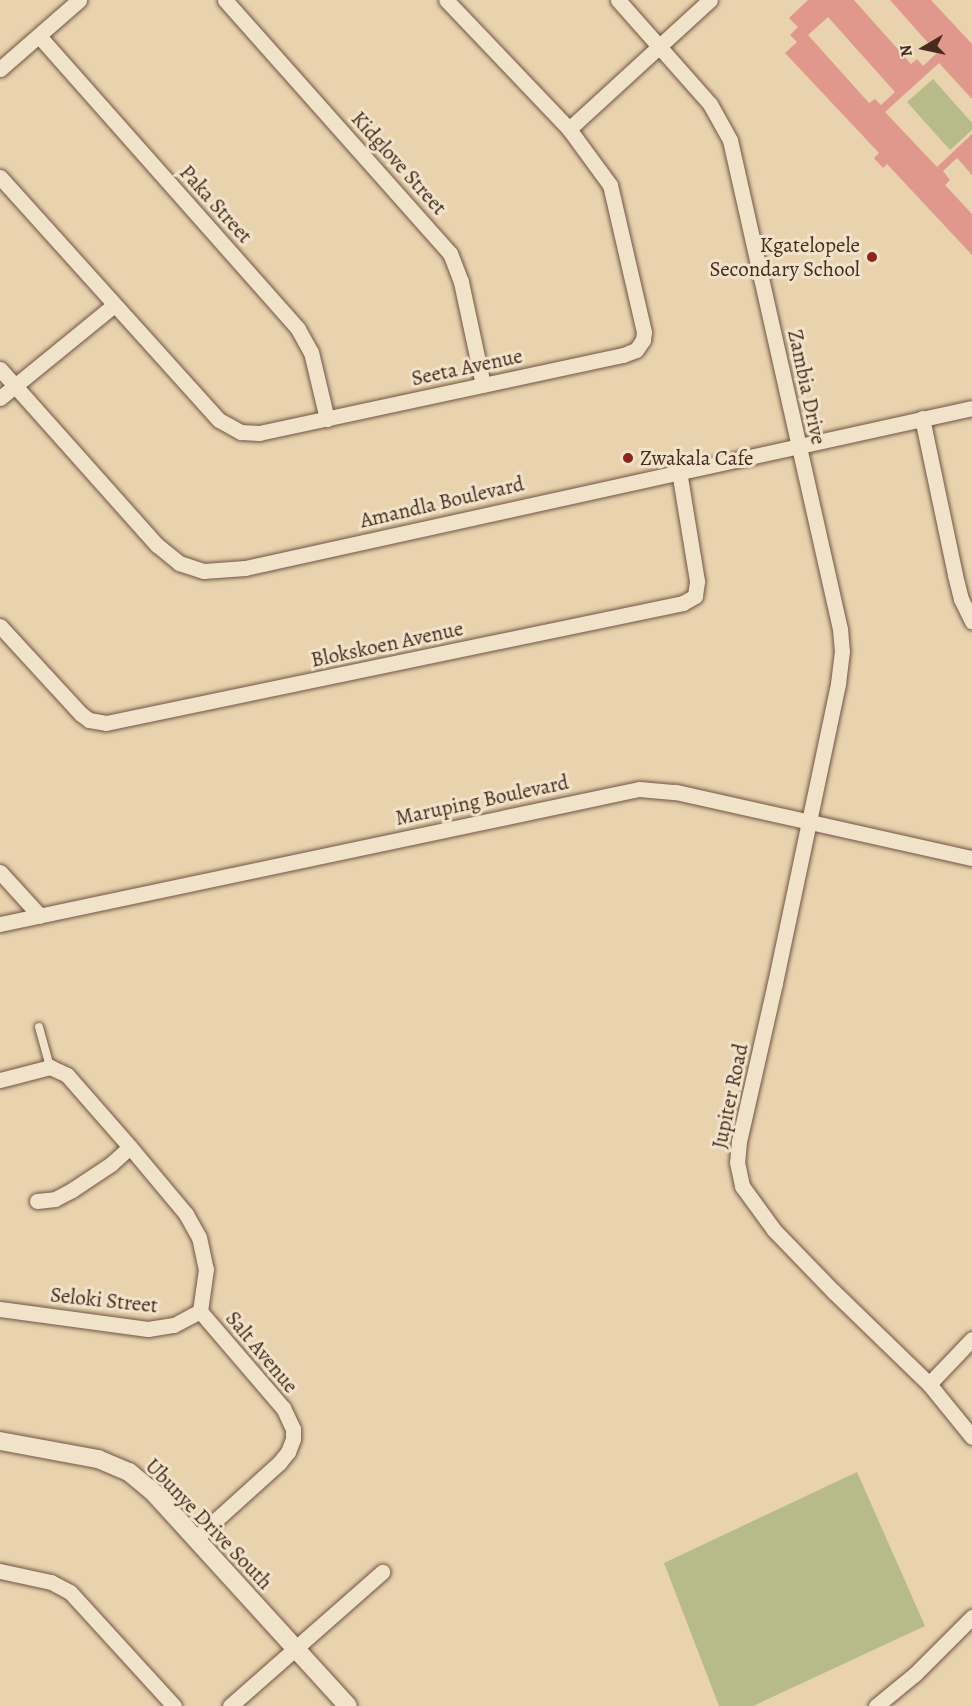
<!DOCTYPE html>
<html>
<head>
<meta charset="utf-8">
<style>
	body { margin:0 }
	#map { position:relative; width:972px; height:1706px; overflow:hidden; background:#e9d2ae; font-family:Alegreya,serif }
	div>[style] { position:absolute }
	.green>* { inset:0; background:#b7bb8a }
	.building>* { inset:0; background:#e0988c }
	.roads { filter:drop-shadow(0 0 2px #6f5543) drop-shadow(0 0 2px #6f5543) }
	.service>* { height:8px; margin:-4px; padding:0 4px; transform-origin:4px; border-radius:4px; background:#f1e2ca }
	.minor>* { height:15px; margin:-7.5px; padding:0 7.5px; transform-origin:7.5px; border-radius:7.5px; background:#f1e2ca }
	.tertiary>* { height:18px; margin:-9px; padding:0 9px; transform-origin:9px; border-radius:9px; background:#f1e2ca }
	.dots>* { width:16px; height:16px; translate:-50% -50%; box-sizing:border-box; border:3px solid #f1e2ca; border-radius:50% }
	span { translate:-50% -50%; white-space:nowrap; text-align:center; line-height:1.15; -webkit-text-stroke:6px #f1e2ca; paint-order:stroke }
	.street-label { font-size:21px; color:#462b1f }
	.poi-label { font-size:21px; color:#462b1f }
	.right { translate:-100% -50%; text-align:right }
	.left { translate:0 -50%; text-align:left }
	.north { position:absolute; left:894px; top:18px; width:60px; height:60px; -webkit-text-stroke:4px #f1e2ca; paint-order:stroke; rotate:261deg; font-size:16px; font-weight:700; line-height:24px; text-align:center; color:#462b1f }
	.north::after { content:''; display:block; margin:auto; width:21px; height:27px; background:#462b1f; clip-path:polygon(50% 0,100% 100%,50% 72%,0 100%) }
</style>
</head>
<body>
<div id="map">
	<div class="green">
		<i style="clip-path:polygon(933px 79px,972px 123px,972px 130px,950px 150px,907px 102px)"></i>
		<i style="clip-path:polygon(857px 1472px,925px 1626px,753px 1706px,719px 1706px,664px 1563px)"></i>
	</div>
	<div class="building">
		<i style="clip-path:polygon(evenodd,808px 0,854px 0,911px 64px,917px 59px,923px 66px,937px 53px,890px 0,931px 0,972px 44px,972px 99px,939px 63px,885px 112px,937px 167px,972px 134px,972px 175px,957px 158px,943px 171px,950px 180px,945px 185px,972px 214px,972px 255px,887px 164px,883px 168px,874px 158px,879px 153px,785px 53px,797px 42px,790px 35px,798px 27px,789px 18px,808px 0,828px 17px,895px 92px,881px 105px,875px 99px,869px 103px,808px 35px,828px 17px)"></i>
	</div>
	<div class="roads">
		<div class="service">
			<i style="left:39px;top:1027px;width:41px;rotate:74.6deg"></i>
		</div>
		<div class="minor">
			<i style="left:225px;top:0;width:339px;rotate:48.4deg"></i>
			<i style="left:450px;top:253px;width:31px;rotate:69deg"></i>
			<i style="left:461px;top:282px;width:105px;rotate:77.9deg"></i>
			<i style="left:618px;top:0;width:139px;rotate:48.5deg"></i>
			<i style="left:710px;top:104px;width:41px;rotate:60.9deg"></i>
			<i style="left:730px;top:140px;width:501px;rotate:77.32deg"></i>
			<i style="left:840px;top:629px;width:22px;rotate:85deg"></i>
			<i style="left:842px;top:651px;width:33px;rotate:97deg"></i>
			<i style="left:838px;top:684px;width:306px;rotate:101.9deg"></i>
			<i style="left:775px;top:983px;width:162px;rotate:102.8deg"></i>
			<i style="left:739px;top:1141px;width:21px;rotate:95deg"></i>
			<i style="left:737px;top:1162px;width:25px;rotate:78deg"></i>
			<i style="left:742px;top:1186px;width:54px;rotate:54deg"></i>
			<i style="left:774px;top:1230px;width:85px;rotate:46deg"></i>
			<i style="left:833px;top:1291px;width:134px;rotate:44.1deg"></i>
			<i style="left:929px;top:1384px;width:68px;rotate:50.9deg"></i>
			<i style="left:39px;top:36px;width:391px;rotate:48.5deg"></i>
			<i style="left:298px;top:329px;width:26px;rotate:61deg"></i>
			<i style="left:311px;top:352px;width:69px;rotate:76.6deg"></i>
			<i style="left:0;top:69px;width:105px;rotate:-41.1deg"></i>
			<i style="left:569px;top:129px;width:191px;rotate:-42.5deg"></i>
			<i style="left:0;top:177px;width:327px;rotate:48deg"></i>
			<i style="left:219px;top:420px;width:25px;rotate:29deg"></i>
			<i style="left:241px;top:432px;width:18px;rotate:3deg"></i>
			<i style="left:259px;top:433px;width:372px;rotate:-12.1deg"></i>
			<i style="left:623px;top:355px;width:14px;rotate:-21deg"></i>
			<i style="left:636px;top:350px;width:12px;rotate:-55deg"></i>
			<i style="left:643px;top:340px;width:8px;rotate:-83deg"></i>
			<i style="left:644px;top:332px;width:151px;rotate:-103deg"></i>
			<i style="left:610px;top:185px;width:69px;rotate:-126.2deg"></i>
			<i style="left:569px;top:129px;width:178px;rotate:-133.6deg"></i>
			<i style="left:0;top:369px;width:236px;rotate:48.3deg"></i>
			<i style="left:157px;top:545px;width:28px;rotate:39deg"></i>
			<i style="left:179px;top:563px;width:26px;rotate:18deg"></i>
			<i style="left:204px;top:571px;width:41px;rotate:-4.2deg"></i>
			<i style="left:245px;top:568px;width:744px;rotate:-12.41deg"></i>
			<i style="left:0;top:398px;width:147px;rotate:-39.2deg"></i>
			<i style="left:922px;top:418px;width:160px;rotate:78.1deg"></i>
			<i style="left:955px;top:575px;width:25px;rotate:76deg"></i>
			<i style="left:961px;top:599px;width:25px;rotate:64deg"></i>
			<i style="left:0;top:626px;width:120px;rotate:47.4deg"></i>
			<i style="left:81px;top:714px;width:10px;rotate:37deg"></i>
			<i style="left:89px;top:720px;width:17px;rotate:10deg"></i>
			<i style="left:106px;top:723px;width:589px;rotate:-11.75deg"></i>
			<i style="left:683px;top:603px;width:14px;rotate:-30deg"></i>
			<i style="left:695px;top:596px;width:15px;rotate:-82deg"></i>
			<i style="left:697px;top:581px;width:111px;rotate:-99.3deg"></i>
			<i style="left:0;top:872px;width:59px;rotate:47.7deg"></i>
			<i style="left:0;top:924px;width:653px;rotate:-11.93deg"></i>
			<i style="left:639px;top:789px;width:37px;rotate:5deg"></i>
			<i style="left:676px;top:792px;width:303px;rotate:12.6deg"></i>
			<i style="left:0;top:1080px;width:52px;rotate:-14.6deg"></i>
			<i style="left:50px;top:1067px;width:19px;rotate:25deg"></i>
			<i style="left:67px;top:1075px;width:96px;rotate:48.8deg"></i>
			<i style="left:130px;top:1147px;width:87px;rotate:50.1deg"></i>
			<i style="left:186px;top:1214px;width:26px;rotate:61deg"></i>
			<i style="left:199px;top:1237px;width:33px;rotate:78deg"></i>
			<i style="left:206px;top:1269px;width:42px;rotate:98.1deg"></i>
			<i style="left:37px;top:1201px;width:18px;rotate:-6deg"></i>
			<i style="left:55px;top:1199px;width:19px;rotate:-28deg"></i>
			<i style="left:72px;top:1190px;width:47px;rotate:-33.7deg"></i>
			<i style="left:111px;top:1164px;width:25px;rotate:-42deg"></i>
			<i style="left:0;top:1309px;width:149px;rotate:7.7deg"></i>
			<i style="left:148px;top:1329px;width:26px;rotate:-9deg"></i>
			<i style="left:174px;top:1325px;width:30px;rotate:-28deg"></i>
			<i style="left:929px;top:1384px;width:62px;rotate:-46.3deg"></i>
			<i style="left:196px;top:1538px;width:112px;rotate:-42.1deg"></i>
			<i style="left:279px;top:1463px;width:14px;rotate:-51deg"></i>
			<i style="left:288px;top:1452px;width:14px;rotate:-69deg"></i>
			<i style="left:293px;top:1439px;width:10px;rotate:-90deg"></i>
			<i style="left:293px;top:1429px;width:23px;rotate:-115deg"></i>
			<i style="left:283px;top:1408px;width:128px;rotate:-130.6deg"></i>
			<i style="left:0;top:1571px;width:52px;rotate:12.2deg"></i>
			<i style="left:51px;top:1582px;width:21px;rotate:28deg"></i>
			<i style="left:70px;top:1592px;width:154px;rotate:47.6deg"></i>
			<i style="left:230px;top:1706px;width:203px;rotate:-41.4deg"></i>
			<i style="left:876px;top:1706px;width:50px;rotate:-39.4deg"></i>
			<i style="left:915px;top:1674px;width:81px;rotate:-45deg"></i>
		</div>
		<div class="tertiary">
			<i style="left:0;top:1441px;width:100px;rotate:10.4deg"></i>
			<i style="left:98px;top:1459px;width:34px;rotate:23deg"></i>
			<i style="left:129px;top:1472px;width:33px;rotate:40deg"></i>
			<i style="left:154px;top:1493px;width:288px;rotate:47.7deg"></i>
		</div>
	</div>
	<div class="dots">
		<i style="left:872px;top:257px;background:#8f2418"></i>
		<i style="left:628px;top:458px;background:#8f2418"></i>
	</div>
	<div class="street-label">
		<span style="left:399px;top:163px;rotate:48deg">Kidglove Street</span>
		<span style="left:216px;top:204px;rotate:48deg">Paka Street</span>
		<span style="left:467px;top:367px;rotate:-12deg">Seeta Avenue</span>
		<span style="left:807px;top:387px;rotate:78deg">Zambia Drive</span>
		<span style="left:442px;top:502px;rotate:-13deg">Amandla Boulevard</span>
		<span style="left:387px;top:644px;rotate:-12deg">Blokskoen Avenue</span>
		<span style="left:482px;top:800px;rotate:-12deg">Maruping Boulevard</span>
		<span style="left:730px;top:1096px;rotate:-78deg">Jupiter Road</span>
		<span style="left:104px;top:1300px;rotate:6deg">Seloki Street</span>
		<span style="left:262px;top:1352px;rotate:50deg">Salt Avenue</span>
		<span style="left:209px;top:1524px;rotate:46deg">Ubunye Drive South</span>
	</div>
	<div class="poi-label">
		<span class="right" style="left:860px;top:257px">Kgatelopele<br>Secondary School</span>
		<span class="left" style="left:640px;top:458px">Zwakala Cafe</span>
	</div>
	<div class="north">N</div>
</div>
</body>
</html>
